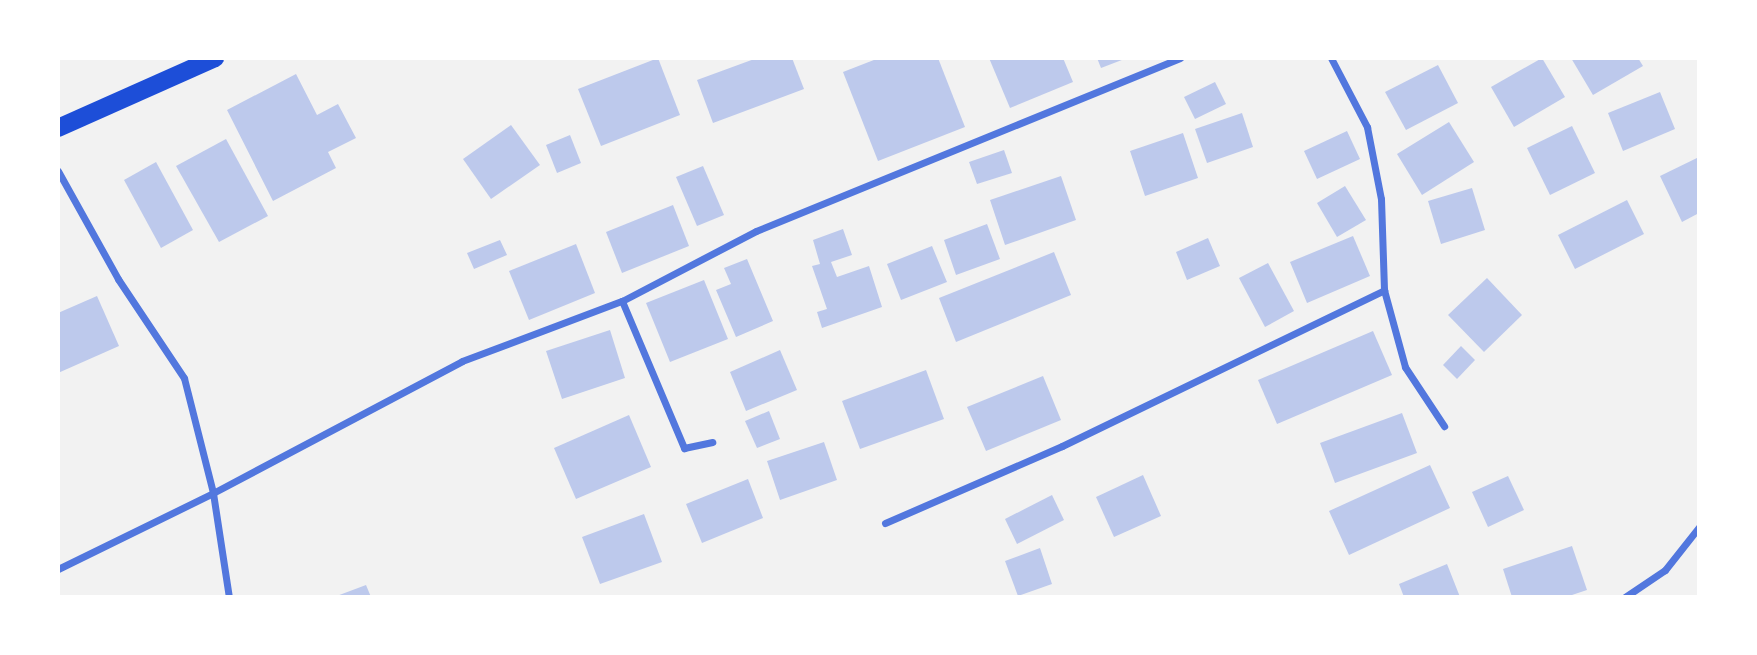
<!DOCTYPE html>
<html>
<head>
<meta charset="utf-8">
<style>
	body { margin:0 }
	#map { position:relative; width:1757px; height:655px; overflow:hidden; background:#f2f2f2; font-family:Quicksand,sans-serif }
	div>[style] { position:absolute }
	.building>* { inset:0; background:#bdc9ec }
	.minor>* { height:7px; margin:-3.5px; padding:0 3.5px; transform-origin:3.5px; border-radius:3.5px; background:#5277de }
	.primary>* { height:18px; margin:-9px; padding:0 9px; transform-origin:9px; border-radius:9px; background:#1d4ed8 }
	span { translate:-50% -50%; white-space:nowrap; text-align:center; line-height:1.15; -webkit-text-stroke:5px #fff; paint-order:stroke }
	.frame { position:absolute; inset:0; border:60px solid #fff; pointer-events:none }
</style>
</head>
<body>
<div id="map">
	<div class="building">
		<i style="clip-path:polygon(658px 58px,680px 115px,601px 146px,578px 89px)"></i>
		<i style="clip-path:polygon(757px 58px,792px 58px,804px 89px,713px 123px,697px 80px)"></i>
		<i style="clip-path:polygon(879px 58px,938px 58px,965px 127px,878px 161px,843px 72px)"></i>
		<i style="clip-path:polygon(989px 58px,1063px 58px,1073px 82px,1010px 108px)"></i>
		<i style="clip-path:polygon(1097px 58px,1127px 58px,1101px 68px)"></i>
		<i style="clip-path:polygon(1542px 58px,1565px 97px,1514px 127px,1491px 87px)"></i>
		<i style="clip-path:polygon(1571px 58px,1638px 58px,1643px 66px,1593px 95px)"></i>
		<i style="clip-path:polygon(1438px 65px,1458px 103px,1406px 130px,1385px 92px)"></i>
		<i style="clip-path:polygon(296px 74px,317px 115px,338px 104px,356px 138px,328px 152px,336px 168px,273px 201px,227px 110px)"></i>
		<i style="clip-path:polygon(1215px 82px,1226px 104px,1195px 119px,1184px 97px)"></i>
		<i style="clip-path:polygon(1660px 92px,1675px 129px,1623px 151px,1608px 113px)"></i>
		<i style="clip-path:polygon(1242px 113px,1253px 147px,1207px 163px,1195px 129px)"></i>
		<i style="clip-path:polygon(1449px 122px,1474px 162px,1422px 195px,1397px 154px)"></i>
		<i style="clip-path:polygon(511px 125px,540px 165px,491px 199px,463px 159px)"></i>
		<i style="clip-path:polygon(1572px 126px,1595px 173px,1550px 195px,1527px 148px)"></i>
		<i style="clip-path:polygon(1347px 131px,1360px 159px,1317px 179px,1304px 151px)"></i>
		<i style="clip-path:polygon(1183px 133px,1198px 178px,1145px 196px,1130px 151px)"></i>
		<i style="clip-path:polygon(570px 135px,581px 163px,557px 173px,546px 145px)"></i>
		<i style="clip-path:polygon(226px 139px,268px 216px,219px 242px,176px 166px)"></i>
		<i style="clip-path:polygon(1004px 150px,1012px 173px,977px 184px,969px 162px)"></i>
		<i style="clip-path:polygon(1699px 157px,1699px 213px,1682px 222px,1660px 176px)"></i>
		<i style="clip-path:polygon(156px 162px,193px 230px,161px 248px,124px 180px)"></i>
		<i style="clip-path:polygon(703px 166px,724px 215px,697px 226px,676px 177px)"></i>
		<i style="clip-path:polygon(1061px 176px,1076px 220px,1005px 245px,990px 200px)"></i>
		<i style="clip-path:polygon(1345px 186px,1366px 220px,1337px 237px,1317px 203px)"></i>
		<i style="clip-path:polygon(1472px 188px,1485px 230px,1441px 244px,1428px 201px)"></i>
		<i style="clip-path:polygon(1627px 200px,1644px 234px,1575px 269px,1558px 235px)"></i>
		<i style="clip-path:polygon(673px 205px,689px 246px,622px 273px,606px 232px)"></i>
		<i style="clip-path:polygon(987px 224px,1000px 259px,956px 275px,944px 240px)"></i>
		<i style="clip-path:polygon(843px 229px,852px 255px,831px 262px,837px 277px,869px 266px,882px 307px,822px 328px,817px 312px,827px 309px,812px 266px,820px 264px,813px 240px)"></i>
		<i style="clip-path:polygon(1353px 236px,1370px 276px,1307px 303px,1290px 262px)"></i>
		<i style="clip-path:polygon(1208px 238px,1220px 266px,1187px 280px,1176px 252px)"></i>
		<i style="clip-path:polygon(500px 240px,507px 255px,474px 269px,467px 253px)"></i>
		<i style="clip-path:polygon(576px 244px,595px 293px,529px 320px,509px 271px)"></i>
		<i style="clip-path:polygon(932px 246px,947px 282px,901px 300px,887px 264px)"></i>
		<i style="clip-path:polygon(1054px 252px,1071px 295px,956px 342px,939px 298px)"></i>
		<i style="clip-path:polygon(747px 259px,773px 321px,736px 337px,716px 290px,731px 284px,724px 268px)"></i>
		<i style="clip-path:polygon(1268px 263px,1294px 311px,1265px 327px,1239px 278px)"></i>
		<i style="clip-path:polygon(1487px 278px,1522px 315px,1484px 352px,1448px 315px)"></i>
		<i style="clip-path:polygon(704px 280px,728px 339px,670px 362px,646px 303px)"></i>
		<i style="clip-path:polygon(97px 296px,119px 346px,58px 373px,58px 313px)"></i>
		<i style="clip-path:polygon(610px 330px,625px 378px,562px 399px,546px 351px)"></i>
		<i style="clip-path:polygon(1373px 331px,1392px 375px,1277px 424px,1258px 380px)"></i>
		<i style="clip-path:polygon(1461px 346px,1475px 360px,1457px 379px,1443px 365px)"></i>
		<i style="clip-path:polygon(780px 350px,797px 390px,746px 411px,730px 372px)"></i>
		<i style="clip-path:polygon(926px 370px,944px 419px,860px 449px,842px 401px)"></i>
		<i style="clip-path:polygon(1043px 376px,1061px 420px,986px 451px,967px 407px)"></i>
		<i style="clip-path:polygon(769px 411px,780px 439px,757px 448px,745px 421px)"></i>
		<i style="clip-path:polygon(1402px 413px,1417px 453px,1335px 483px,1320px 443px)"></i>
		<i style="clip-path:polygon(629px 415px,651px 467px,576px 499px,554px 448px)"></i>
		<i style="clip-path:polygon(824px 442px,837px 480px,780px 500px,767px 461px)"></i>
		<i style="clip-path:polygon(1430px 465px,1450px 508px,1349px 555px,1329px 511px)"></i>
		<i style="clip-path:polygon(1143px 475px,1161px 516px,1114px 537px,1096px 497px)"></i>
		<i style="clip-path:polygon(1508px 476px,1524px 510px,1488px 527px,1472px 492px)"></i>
		<i style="clip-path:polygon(748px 479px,763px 518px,702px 543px,686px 504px)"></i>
		<i style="clip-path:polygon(1052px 495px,1064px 520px,1017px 544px,1005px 519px)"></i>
		<i style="clip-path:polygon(644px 514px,662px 562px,600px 584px,582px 537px)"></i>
		<i style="clip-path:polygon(1572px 546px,1587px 590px,1566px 597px,1512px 597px,1503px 569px)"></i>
		<i style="clip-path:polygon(1040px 548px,1052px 584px,1018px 596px,1005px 561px)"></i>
		<i style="clip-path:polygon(1447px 564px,1460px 597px,1404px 597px,1399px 584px)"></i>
		<i style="clip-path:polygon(366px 585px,371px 597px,334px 597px)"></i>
	</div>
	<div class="minor">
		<i style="left:1331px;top:58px;width:78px;rotate:62.4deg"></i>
		<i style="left:1367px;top:127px;width:73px;rotate:79deg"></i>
		<i style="left:1381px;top:199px;width:91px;rotate:88.1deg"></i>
		<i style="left:1384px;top:290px;width:80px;rotate:74.7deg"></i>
		<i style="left:1405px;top:367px;width:71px;rotate:56.5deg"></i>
		<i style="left:58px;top:171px;width:124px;rotate:60.9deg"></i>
		<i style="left:118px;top:279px;width:119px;rotate:56.3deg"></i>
		<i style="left:184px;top:378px;width:119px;rotate:75.8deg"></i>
		<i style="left:213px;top:493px;width:105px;rotate:81.3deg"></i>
		<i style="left:622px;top:301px;width:160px;rotate:67.1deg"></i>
		<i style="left:684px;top:448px;width:29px;rotate:-12deg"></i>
		<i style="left:885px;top:523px;width:193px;rotate:-23.5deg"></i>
		<i style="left:1062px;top:446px;width:358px;rotate:-25.8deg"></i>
		<i style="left:58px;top:569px;width:173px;rotate:-26.1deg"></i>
		<i style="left:213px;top:493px;width:282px;rotate:-27.9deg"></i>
		<i style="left:462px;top:361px;width:171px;rotate:-20.6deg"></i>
		<i style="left:622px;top:301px;width:151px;rotate:-27.6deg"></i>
		<i style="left:756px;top:231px;width:458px;rotate:-22.2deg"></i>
		<i style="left:1625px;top:597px;width:48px;rotate:-34deg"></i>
		<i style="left:1665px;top:570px;width:55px;rotate:-51.7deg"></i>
	</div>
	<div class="primary">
		<i style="left:58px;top:128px;width:172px;rotate:-24deg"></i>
	</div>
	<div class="frame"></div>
</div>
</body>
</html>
